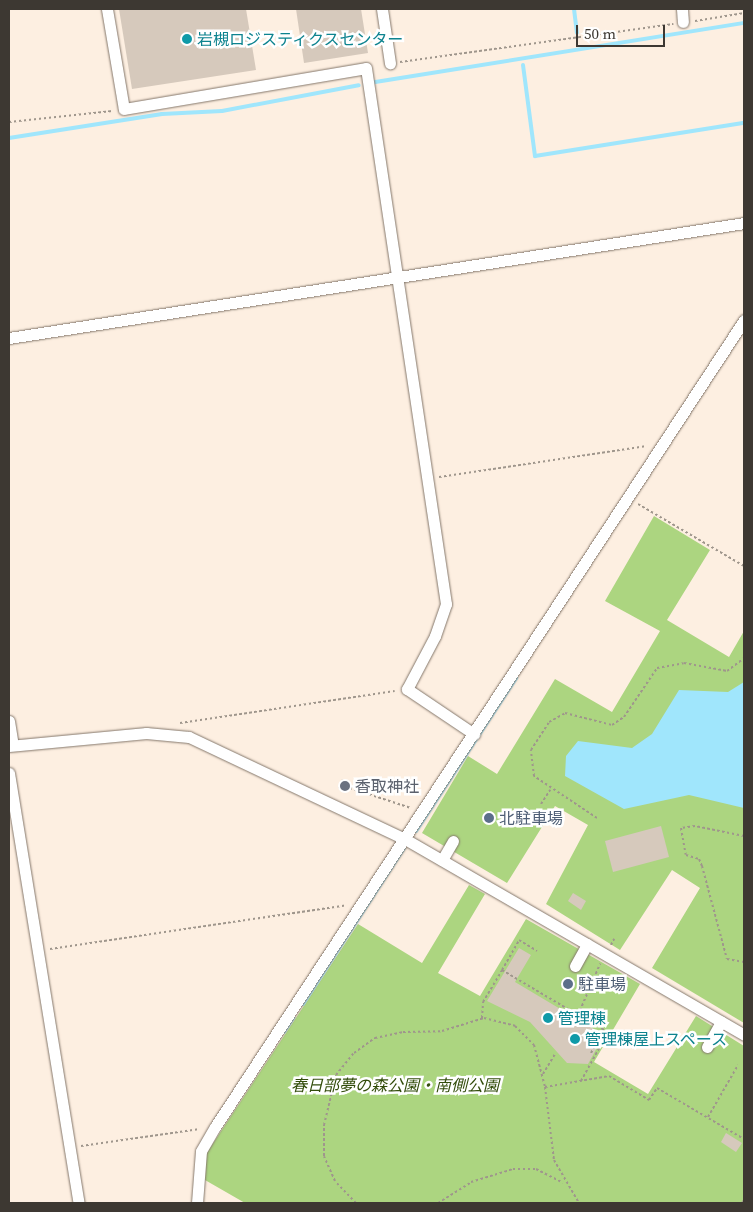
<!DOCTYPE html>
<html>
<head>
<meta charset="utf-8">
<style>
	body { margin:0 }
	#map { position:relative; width:753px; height:1212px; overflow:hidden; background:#fdefe1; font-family:"Source Serif 4","Noto Sans JP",serif }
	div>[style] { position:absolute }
	.green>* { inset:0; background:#acd580 }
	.water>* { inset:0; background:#a0e6fc }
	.stream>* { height:4px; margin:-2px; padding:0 2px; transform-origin:2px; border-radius:2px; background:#a0e6fc }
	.building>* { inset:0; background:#d6c9bc }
	.path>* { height:2px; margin-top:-1px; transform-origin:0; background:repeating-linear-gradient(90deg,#9f968c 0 2.5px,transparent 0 5px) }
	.roads { filter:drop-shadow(0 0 1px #84776b) drop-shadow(0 0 1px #84776b) }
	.minor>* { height:11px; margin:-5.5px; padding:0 5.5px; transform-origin:5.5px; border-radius:5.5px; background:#fff }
	.dots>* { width:14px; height:14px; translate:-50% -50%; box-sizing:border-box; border:2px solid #fff; border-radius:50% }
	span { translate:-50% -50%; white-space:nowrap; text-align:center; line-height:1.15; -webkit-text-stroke:5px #fff; paint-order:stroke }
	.culture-label { font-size:16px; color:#0d838f }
	.left { translate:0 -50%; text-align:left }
	.worship-label { font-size:16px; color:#5b616d }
	.service-label { font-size:16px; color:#4e5e75 }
	.park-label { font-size:16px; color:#334d0c; font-style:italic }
	.frame { position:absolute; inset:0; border:10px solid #3d3832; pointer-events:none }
	.scale { position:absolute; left:576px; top:25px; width:89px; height:22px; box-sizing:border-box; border:2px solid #3d3832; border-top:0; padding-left:6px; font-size:15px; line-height:18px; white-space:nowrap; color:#3d3832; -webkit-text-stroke:4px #fff; paint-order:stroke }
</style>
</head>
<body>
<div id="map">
	<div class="green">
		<i style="clip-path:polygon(654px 516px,710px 550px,667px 620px,729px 657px,744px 631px,744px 1023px,652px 968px,700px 888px,672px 870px,620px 950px,546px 904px,588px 825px,555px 806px,507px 883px,422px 833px,468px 756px,497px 774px,555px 679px,612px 712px,660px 631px,605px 601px)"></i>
		<i style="clip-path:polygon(469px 885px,485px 894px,438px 973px,480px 996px,526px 919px,640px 984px,594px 1062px,648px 1094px,696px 1016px,744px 1046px,744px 1203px,245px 1203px,205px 1180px,206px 1154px,358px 924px,422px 963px)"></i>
	</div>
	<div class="water">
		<i style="clip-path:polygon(744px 682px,744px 808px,689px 795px,624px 809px,565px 776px,566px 756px,578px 741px,632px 748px,652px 734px,679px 690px,728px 692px)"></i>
	</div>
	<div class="stream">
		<i style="left:574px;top:9px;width:24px;rotate:83deg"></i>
		<i style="left:523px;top:65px;width:92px;rotate:82.5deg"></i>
		<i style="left:535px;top:156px;width:212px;rotate:-9deg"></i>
		<i style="left:369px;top:83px;width:380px;rotate:-9.1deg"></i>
		<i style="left:9px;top:138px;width:155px;rotate:-8.9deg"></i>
		<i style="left:162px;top:114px;width:60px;rotate:-2.9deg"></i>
		<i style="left:222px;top:111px;width:139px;rotate:-10.7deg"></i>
		<i style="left:416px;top:831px;width:183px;rotate:-56.8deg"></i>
		<i style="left:303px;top:1004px;width:186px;rotate:-57.1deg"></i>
		<i style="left:284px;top:1032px;width:17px;rotate:-57deg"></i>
	</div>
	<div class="building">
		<i style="clip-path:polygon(119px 9px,246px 9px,256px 70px,132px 89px)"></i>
		<i style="clip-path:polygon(296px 9px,361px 9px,368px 53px,304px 63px)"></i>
		<i style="clip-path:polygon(342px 779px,351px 784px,348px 792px,338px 788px)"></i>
		<i style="clip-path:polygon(661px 826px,669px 857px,613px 872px,605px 841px)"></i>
		<i style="clip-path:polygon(573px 893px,586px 901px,581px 910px,568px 901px)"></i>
		<i style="clip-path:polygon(519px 948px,531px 955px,515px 982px,604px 1035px,588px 1064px,567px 1063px,530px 1022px,487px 1001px)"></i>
		<i style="clip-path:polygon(726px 1133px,742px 1143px,736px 1152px,721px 1142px)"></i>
	</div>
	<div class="path">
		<i style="left:695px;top:21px;width:50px;rotate:-9.3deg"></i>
		<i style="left:400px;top:62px;width:276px;rotate:-7.9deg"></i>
		<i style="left:9px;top:122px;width:104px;rotate:-6.1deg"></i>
		<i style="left:439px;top:477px;width:210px;rotate:-8.5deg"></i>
		<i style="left:638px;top:504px;width:123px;rotate:30.3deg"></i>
		<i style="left:180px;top:723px;width:217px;rotate:-8.5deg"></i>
		<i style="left:350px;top:788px;width:64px;rotate:18.2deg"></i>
		<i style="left:541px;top:804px;width:17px;rotate:-57deg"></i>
		<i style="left:597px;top:818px;width:76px;rotate:-146.3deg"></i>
		<i style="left:534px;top:776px;width:26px;rotate:-97deg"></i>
		<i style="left:531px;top:750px;width:33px;rotate:-57deg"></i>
		<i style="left:549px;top:722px;width:18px;rotate:-29deg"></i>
		<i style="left:565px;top:713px;width:49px;rotate:14.3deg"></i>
		<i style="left:612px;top:725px;width:14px;rotate:-34deg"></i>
		<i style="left:624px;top:717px;width:59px;rotate:-56deg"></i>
		<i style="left:657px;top:668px;width:27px;rotate:-10deg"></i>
		<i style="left:684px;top:663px;width:44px;rotate:10.5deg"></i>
		<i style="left:727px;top:671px;width:21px;rotate:-37deg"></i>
		<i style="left:744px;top:836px;width:50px;rotate:-168.5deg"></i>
		<i style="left:695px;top:826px;width:14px;rotate:172deg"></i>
		<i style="left:681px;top:828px;width:27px;rotate:80deg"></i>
		<i style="left:686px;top:855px;width:14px;rotate:17deg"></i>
		<i style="left:699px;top:859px;width:8px;rotate:67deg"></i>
		<i style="left:702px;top:866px;width:96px;rotate:75deg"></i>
		<i style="left:727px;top:959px;width:17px;rotate:10deg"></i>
		<i style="left:611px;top:945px;width:7px;rotate:-63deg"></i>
		<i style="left:50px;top:949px;width:300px;rotate:-8.4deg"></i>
		<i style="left:502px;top:970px;width:34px;rotate:-60deg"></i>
		<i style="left:519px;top:940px;width:21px;rotate:31deg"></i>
		<i style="left:482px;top:1018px;width:16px;rotate:-86deg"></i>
		<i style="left:483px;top:1002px;width:37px;rotate:-59deg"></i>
		<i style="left:502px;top:970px;width:88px;rotate:30.6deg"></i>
		<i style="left:591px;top:1053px;width:26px;rotate:-61deg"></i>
		<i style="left:543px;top:1074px;width:23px;rotate:-59deg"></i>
		<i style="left:581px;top:1081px;width:56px;rotate:-61.1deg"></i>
		<i style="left:608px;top:1032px;width:34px;rotate:-150deg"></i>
		<i style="left:578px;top:1015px;width:56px;rotate:-66.7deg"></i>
		<i style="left:545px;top:1087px;width:65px;rotate:-9.8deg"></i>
		<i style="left:609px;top:1076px;width:47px;rotate:31deg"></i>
		<i style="left:649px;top:1100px;width:14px;rotate:-56deg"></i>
		<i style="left:657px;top:1088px;width:101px;rotate:30.4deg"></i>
		<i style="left:708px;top:1117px;width:60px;rotate:-60deg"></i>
		<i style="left:81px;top:1146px;width:120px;rotate:-8.1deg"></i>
		<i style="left:356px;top:1203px;width:30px;rotate:-134deg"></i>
		<i style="left:335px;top:1181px;width:27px;rotate:-114deg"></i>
		<i style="left:324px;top:1156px;width:31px;rotate:-90deg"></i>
		<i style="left:324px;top:1125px;width:51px;rotate:-76.5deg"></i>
		<i style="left:336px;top:1075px;width:28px;rotate:-51deg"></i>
		<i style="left:354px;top:1053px;width:26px;rotate:-36deg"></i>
		<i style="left:375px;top:1038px;width:29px;rotate:-12deg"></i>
		<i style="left:403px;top:1032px;width:39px;rotate:-1deg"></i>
		<i style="left:442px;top:1031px;width:44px;rotate:-17.2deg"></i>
		<i style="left:484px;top:1018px;width:32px;rotate:14deg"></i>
		<i style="left:515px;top:1026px;width:27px;rotate:45deg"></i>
		<i style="left:534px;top:1045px;width:43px;rotate:75.3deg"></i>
		<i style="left:545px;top:1087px;width:74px;rotate:83deg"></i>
		<i style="left:554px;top:1160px;width:50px;rotate:59.8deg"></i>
		<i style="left:438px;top:1203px;width:39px;rotate:-32deg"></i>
		<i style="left:471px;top:1182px;width:44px;rotate:-17.2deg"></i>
		<i style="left:513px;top:1169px;width:23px"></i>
		<i style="left:536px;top:1169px;width:30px;rotate:27deg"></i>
		<i style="left:742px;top:1203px;width:4px;rotate:-56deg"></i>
	</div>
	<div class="roads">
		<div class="minor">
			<i style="left:107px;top:9px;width:101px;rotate:80.4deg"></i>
			<i style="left:124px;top:109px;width:245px;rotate:-9.6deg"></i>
			<i style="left:366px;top:68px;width:542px;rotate:81.51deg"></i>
			<i style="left:446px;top:604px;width:34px;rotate:109deg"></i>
			<i style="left:435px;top:636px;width:60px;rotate:117.8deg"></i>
			<i style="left:407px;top:689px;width:81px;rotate:33.9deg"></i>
			<i style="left:382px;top:9px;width:55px;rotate:81.6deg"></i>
			<i style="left:682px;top:9px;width:13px;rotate:86deg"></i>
			<i style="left:9px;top:338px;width:744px;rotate:-8.89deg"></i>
			<i style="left:9px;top:721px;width:24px;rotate:81deg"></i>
			<i style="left:9px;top:746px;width:138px;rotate:-5.4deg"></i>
			<i style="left:146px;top:733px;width:43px;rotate:5.3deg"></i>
			<i style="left:189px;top:737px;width:239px;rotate:25.3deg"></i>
			<i style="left:405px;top:839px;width:392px;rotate:30deg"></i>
			<i style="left:9px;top:773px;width:436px;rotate:80.8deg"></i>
			<i style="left:442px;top:860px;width:22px;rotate:-60deg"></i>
			<i style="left:575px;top:966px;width:25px;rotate:-61deg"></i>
			<i style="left:707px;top:1047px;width:29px;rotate:-61deg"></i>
			<i style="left:197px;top:1203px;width:52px;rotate:-85.6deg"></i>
			<i style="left:201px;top:1151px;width:28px;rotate:-60deg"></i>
			<i style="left:215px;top:1127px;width:965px;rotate:-56.75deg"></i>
		</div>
	</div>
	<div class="dots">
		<i style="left:187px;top:39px;background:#0f9aa8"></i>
		<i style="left:345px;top:786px;background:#6b7280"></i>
		<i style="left:489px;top:818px;background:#5c6f8a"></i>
		<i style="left:568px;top:984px;background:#5c6f8a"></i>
		<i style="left:548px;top:1018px;background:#0f9aa8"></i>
		<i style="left:575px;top:1039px;background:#0f9aa8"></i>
	</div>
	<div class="culture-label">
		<span class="left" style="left:197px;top:39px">岩槻ロジスティクスセンター</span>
		<span class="left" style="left:558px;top:1018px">管理棟</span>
		<span class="left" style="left:585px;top:1039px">管理棟屋上スペース</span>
	</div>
	<div class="worship-label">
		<span class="left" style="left:355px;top:786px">香取神社</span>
	</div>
	<div class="service-label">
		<span class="left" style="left:499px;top:818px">北駐車場</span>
		<span class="left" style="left:578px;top:984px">駐車場</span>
	</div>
	<div class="park-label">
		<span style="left:395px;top:1085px">春日部夢の森公園・南側公園</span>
	</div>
	<div class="frame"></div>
	<div class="scale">50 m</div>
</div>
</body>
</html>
